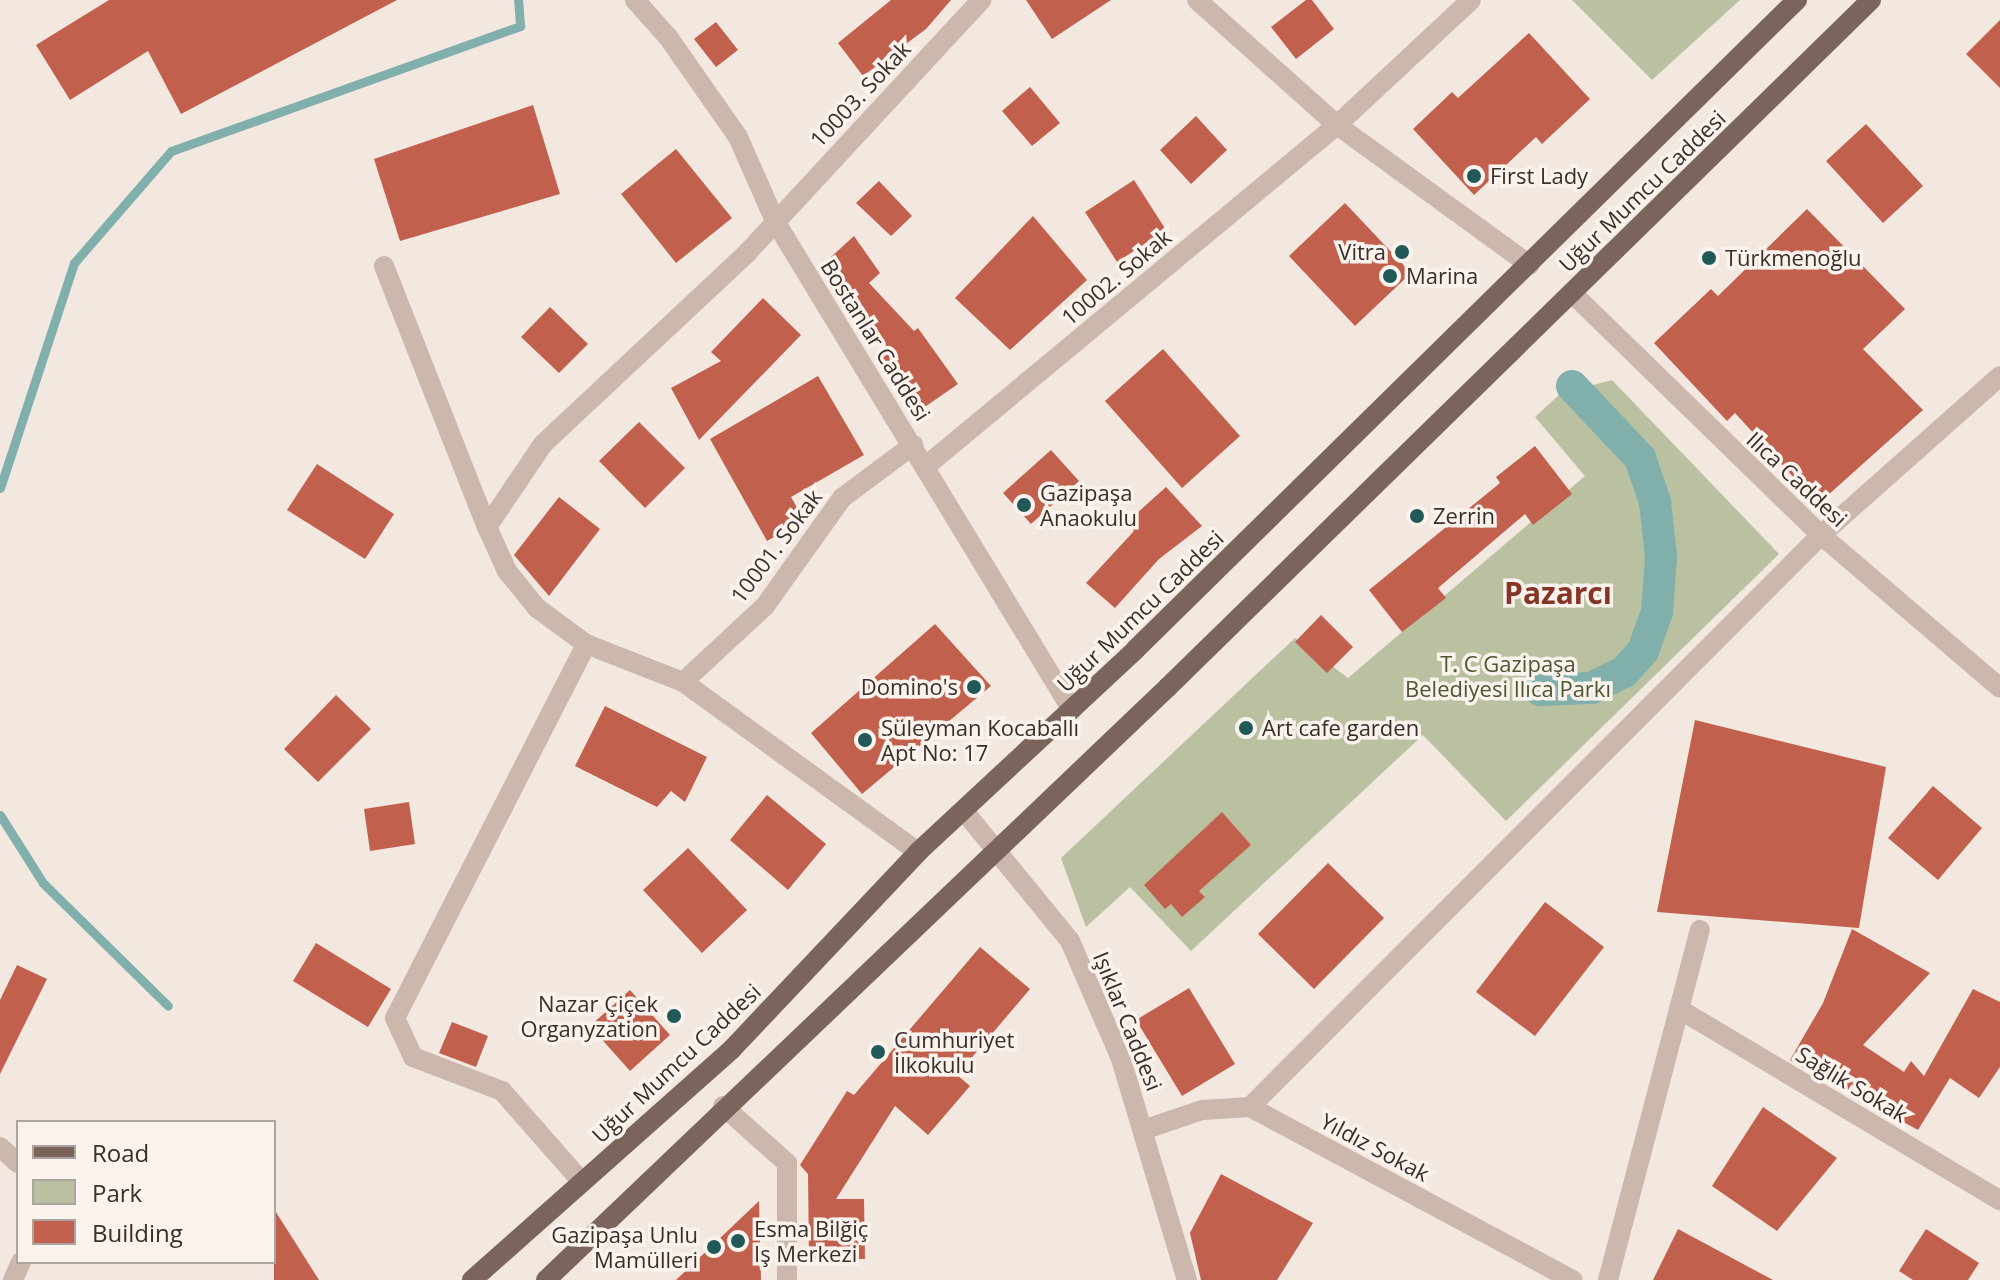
<!DOCTYPE html>
<html>
<head>
<meta charset="utf-8">
<style>
	body { margin:0 }
	#map { position:relative; width:2000px; height:1280px; overflow:hidden; background:#f2e8e0; font-family:"Open Sans",sans-serif }
	div>[style] { position:absolute }
	.green>* { inset:0; background:#b9c1a0 }
	.stream>* { height:9px; margin:-4.5px; padding:0 4.5px; transform-origin:4.5px; border-radius:4.5px; background:#80afac }
	.canal>* { height:32px; margin:-16px; padding:0 16px; transform-origin:16px; border-radius:16px; background:#80afac }
	.building>* { inset:0; background:#c2604e }
	.minor>* { height:20px; margin:-10px; padding:0 10px; transform-origin:10px; border-radius:10px; background:#cbb7ac }
	.major>* { height:20px; margin:-10px; padding:0 10px; transform-origin:10px; border-radius:10px; background:#7a645c }
	.dots>* { width:22px; height:22px; translate:-50% -50%; box-sizing:border-box; border:4px solid #faf2ec; border-radius:50% }
	span { translate:-50% -50%; white-space:nowrap; text-align:center; line-height:1.15; -webkit-text-stroke:7px #faf2ec; paint-order:stroke }
	.street-label { font-size:22px; color:#392e2b }
	.poi-label { font-size:22px; color:#392e2b }
	.left { translate:0 -50%; text-align:left }
	.right { translate:-100% -50%; text-align:right }
	.park-label { font-size:22px; color:#4c562f }
	.district-label { font-size:30px; color:#853426; font-weight:700 }
	.legend { position:absolute; left:16px; top:1120px; width:260px; height:144px; box-sizing:border-box; background:#faf2ec; border:2px solid #ada49f; margin:0; padding:10px 14px; list-style:none; font-size:24px; color:#392e2b }
	.legend li { display:flex; align-items:center; gap:16px; height:40px }
	.legend b { width:40px; border:2px solid #ada49f }
</style>
</head>
<body>
<div id="map">
	<div class="green">
		<i style="clip-path:polygon(1572px 0,1740px 0,1652px 80px)"></i>
		<i style="clip-path:polygon(1612px 380px,1779px 554px,1506px 821px,1423px 735px,1191px 951px,1130px 887px,1086px 927px,1061px 858px,1295px 638px,1348px 678px,1585px 476px,1535px 417px,1560px 394px)"></i>
	</div>
	<div class="stream">
		<i style="left:0;top:488px;width:237px;rotate:-71.8deg"></i>
		<i style="left:74px;top:263px;width:148px;rotate:-49.1deg"></i>
		<i style="left:171px;top:151px;width:371px;rotate:-19.7deg"></i>
		<i style="left:520px;top:26px;width:26px;rotate:-94deg"></i>
		<i style="left:0;top:815px;width:80px;rotate:57.7deg"></i>
		<i style="left:43px;top:883px;width:175px;rotate:44.5deg"></i>
	</div>
	<div class="canal">
		<i style="left:1540px;top:690px;width:51px;rotate:-2.2deg"></i>
		<i style="left:1591px;top:688px;width:37px;rotate:-26deg"></i>
		<i style="left:1624px;top:672px;width:28px;rotate:-48deg"></i>
		<i style="left:1643px;top:651px;width:41px;rotate:-70.3deg"></i>
		<i style="left:1657px;top:612px;width:55px;rotate:-85.8deg"></i>
		<i style="left:1661px;top:557px;width:55px;rotate:-96.2deg"></i>
		<i style="left:1655px;top:502px;width:46px;rotate:-108.8deg"></i>
		<i style="left:1640px;top:458px;width:99px;rotate:-133.4deg"></i>
	</div>
	<div class="building">
		<i style="clip-path:polygon(109px 0,397px 0,181px 114px,148px 51px,70px 100px,36px 45px)"></i>
		<i style="clip-path:polygon(891px 0,951px 0,926px 29px,863px 76px,838px 43px)"></i>
		<i style="clip-path:polygon(1026px 0,1111px 0,1052px 39px)"></i>
		<i style="clip-path:polygon(1306px 0,1312px 0,1334px 29px,1296px 59px,1271px 27px)"></i>
		<i style="clip-path:polygon(2000px 20px,2000px 88px,1966px 54px)"></i>
		<i style="clip-path:polygon(716px 22px,738px 50px,716px 67px,694px 39px)"></i>
		<i style="clip-path:polygon(1529px 33px,1590px 99px,1542px 144px,1536px 137px,1474px 195px,1413px 129px,1452px 92px,1458px 98px)"></i>
		<i style="clip-path:polygon(1030px 87px,1060px 123px,1032px 146px,1002px 111px)"></i>
		<i style="clip-path:polygon(533px 105px,560px 194px,400px 241px,374px 159px)"></i>
		<i style="clip-path:polygon(1196px 116px,1227px 150px,1191px 184px,1160px 150px)"></i>
		<i style="clip-path:polygon(1866px 124px,1923px 186px,1883px 223px,1826px 161px)"></i>
		<i style="clip-path:polygon(676px 149px,732px 218px,676px 263px,621px 194px)"></i>
		<i style="clip-path:polygon(1134px 180px,1166px 230px,1117px 262px,1085px 212px)"></i>
		<i style="clip-path:polygon(879px 181px,912px 216px,891px 236px,856px 203px)"></i>
		<i style="clip-path:polygon(1345px 203px,1411px 273px,1355px 326px,1289px 256px)"></i>
		<i style="clip-path:polygon(1807px 209px,1905px 309px,1863px 349px,1923px 410px,1818px 504px,1735px 413px,1727px 421px,1654px 343px,1711px 289px,1718px 296px)"></i>
		<i style="clip-path:polygon(1033px 216px,1087px 280px,1010px 350px,955px 298px)"></i>
		<i style="clip-path:polygon(854px 236px,880px 273px,869px 283px,914px 331px,918px 328px,958px 384px,916px 413px,876px 357px,889px 349px,819px 268px)"></i>
		<i style="clip-path:polygon(763px 298px,801px 335px,699px 440px,671px 388px,721px 361px,711px 352px)"></i>
		<i style="clip-path:polygon(550px 307px,588px 344px,559px 373px,521px 337px)"></i>
		<i style="clip-path:polygon(1163px 349px,1240px 436px,1182px 488px,1105px 401px)"></i>
		<i style="clip-path:polygon(818px 376px,864px 455px,791px 497px,804px 520px,767px 541px,710px 439px)"></i>
		<i style="clip-path:polygon(639px 422px,685px 468px,645px 508px,599px 461px)"></i>
		<i style="clip-path:polygon(1535px 446px,1572px 494px,1533px 525px,1525px 514px,1438px 588px,1446px 598px,1402px 632px,1369px 590px,1500px 483px,1496px 477px)"></i>
		<i style="clip-path:polygon(1051px 450px,1079px 481px,1031px 524px,1003px 493px)"></i>
		<i style="clip-path:polygon(317px 464px,394px 514px,365px 559px,287px 510px)"></i>
		<i style="clip-path:polygon(1166px 487px,1202px 526px,1159px 559px,1115px 608px,1086px 583px,1134px 531px,1126px 523px)"></i>
		<i style="clip-path:polygon(559px 497px,600px 529px,549px 596px,514px 555px)"></i>
		<i style="clip-path:polygon(1321px 615px,1353px 647px,1327px 673px,1295px 642px)"></i>
		<i style="clip-path:polygon(935px 624px,991px 686px,862px 794px,811px 733px)"></i>
		<i style="clip-path:polygon(336px 695px,371px 729px,318px 782px,284px 749px)"></i>
		<i style="clip-path:polygon(605px 706px,707px 757px,685px 802px,671px 791px,657px 807px,575px 766px)"></i>
		<i style="clip-path:polygon(1695px 720px,1886px 767px,1859px 928px,1657px 912px)"></i>
		<i style="clip-path:polygon(1933px 786px,1982px 828px,1938px 880px,1888px 838px)"></i>
		<i style="clip-path:polygon(767px 795px,826px 844px,788px 890px,730px 840px)"></i>
		<i style="clip-path:polygon(409px 802px,415px 844px,370px 851px,364px 809px)"></i>
		<i style="clip-path:polygon(1222px 812px,1251px 845px,1199px 891px,1205px 897px,1182px 917px,1171px 904px,1165px 909px,1144px 885px)"></i>
		<i style="clip-path:polygon(688px 848px,747px 910px,702px 953px,643px 890px)"></i>
		<i style="clip-path:polygon(1328px 863px,1384px 918px,1314px 989px,1258px 934px)"></i>
		<i style="clip-path:polygon(1545px 902px,1604px 947px,1535px 1036px,1476px 992px)"></i>
		<i style="clip-path:polygon(1852px 929px,1930px 973px,1863px 1045px,1904px 1072px,1911px 1061px,1924px 1076px,1973px 989px,2000px 1002px,2000px 1067px,1979px 1098px,1950px 1078px,1918px 1130px,1790px 1060px,1823px 1003px)"></i>
		<i style="clip-path:polygon(316px 943px,391px 989px,368px 1027px,293px 981px)"></i>
		<i style="clip-path:polygon(980px 947px,1030px 989px,957px 1075px,970px 1086px,928px 1135px,895px 1106px,836px 1199px,864px 1199px,865px 1259px,809px 1259px,808px 1174px,800px 1165px,847px 1091px,854px 1095px)"></i>
		<i style="clip-path:polygon(17px 965px,47px 979px,0 1074px,0 1000px)"></i>
		<i style="clip-path:polygon(1189px 988px,1235px 1064px,1182px 1096px,1136px 1020px)"></i>
		<i style="clip-path:polygon(630px 990px,670px 1035px,630px 1071px,590px 1026px)"></i>
		<i style="clip-path:polygon(452px 1022px,488px 1036px,476px 1067px,439px 1053px)"></i>
		<i style="clip-path:polygon(1763px 1107px,1837px 1158px,1777px 1231px,1712px 1186px)"></i>
		<i style="clip-path:polygon(1221px 1174px,1313px 1223px,1277px 1280px,1201px 1280px,1190px 1233px)"></i>
		<i style="clip-path:polygon(759px 1201px,761px 1280px,676px 1280px)"></i>
		<i style="clip-path:polygon(274px 1209px,319px 1280px,274px 1280px)"></i>
		<i style="clip-path:polygon(1678px 1229px,1773px 1280px,1653px 1280px)"></i>
		<i style="clip-path:polygon(1926px 1229px,1979px 1263px,1968px 1280px,1913px 1280px,1899px 1271px)"></i>
	</div>
	<div class="minor">
		<i style="left:635px;top:0;width:50px;rotate:48.3deg"></i>
		<i style="left:668px;top:37px;width:122px;rotate:55deg"></i>
		<i style="left:738px;top:137px;width:92px;rotate:66.2deg"></i>
		<i style="left:775px;top:221px;width:572px;rotate:58.73deg"></i>
		<i style="left:1197px;top:0;width:188px;rotate:41.8deg"></i>
		<i style="left:1337px;top:125px;width:238px;rotate:36deg"></i>
		<i style="left:384px;top:266px;width:281px;rotate:68.5deg"></i>
		<i style="left:1572px;top:293px;width:347px;rotate:44.2deg"></i>
		<i style="left:1821px;top:535px;width:235px;rotate:40.5deg"></i>
		<i style="left:926px;top:466px;width:534px;rotate:-39.68deg"></i>
		<i style="left:1337px;top:125px;width:183px;rotate:-43deg"></i>
		<i style="left:683px;top:682px;width:112px;rotate:-42.8deg"></i>
		<i style="left:765px;top:606px;width:133px;rotate:-54.5deg"></i>
		<i style="left:842px;top:498px;width:89px;rotate:-36.7deg"></i>
		<i style="left:964px;top:811px;width:168px;rotate:50.8deg"></i>
		<i style="left:1070px;top:941px;width:129px;rotate:66.6deg"></i>
		<i style="left:1121px;top:1059px;width:231px;rotate:73.4deg"></i>
		<i style="left:918px;top:852px;width:290px;rotate:-144.1deg"></i>
		<i style="left:683px;top:682px;width:104px;rotate:-158.6deg"></i>
		<i style="left:586px;top:644px;width:61px;rotate:-143.7deg"></i>
		<i style="left:537px;top:608px;width:48px;rotate:-129deg"></i>
		<i style="left:507px;top:571px;width:48px;rotate:-114.4deg"></i>
		<i style="left:487px;top:527px;width:100px;rotate:-56deg"></i>
		<i style="left:543px;top:444px;width:279px;rotate:-43.1deg"></i>
		<i style="left:747px;top:253px;width:345px;rotate:-47.2deg"></i>
		<i style="left:1679px;top:1009px;width:374px;rotate:30.8deg"></i>
		<i style="left:723px;top:1106px;width:86px;rotate:41.7deg"></i>
		<i style="left:787px;top:1163px;width:117px;rotate:90deg"></i>
		<i style="left:1250px;top:1107px;width:808px;rotate:-45.05deg"></i>
		<i style="left:1821px;top:535px;width:239px;rotate:-41.6deg"></i>
		<i style="left:1143px;top:1130px;width:62px;rotate:-18.7deg"></i>
		<i style="left:1202px;top:1110px;width:48px;rotate:-3.6deg"></i>
		<i style="left:1250px;top:1107px;width:366px;rotate:28.2deg"></i>
		<i style="left:0;top:1147px;width:24px;rotate:42deg"></i>
		<i style="left:582px;top:1182px;width:121px;rotate:-131.3deg"></i>
		<i style="left:502px;top:1091px;width:95px;rotate:-159.1deg"></i>
		<i style="left:413px;top:1057px;width:43px;rotate:-114.8deg"></i>
		<i style="left:395px;top:1018px;width:420px;rotate:-62.9deg"></i>
		<i style="left:13px;top:1280px;width:20px;rotate:-66deg"></i>
		<i style="left:1608px;top:1280px;width:362px;rotate:-75.3deg"></i>
	</div>
	<div class="major">
		<i style="left:472px;top:1280px;width:348px;rotate:-41.6deg"></i>
		<i style="left:732px;top:1049px;width:271px;rotate:-46.6deg"></i>
		<i style="left:918px;top:852px;width:296px;rotate:-42.9deg"></i>
		<i style="left:1135px;top:650px;width:928px;rotate:-44.48deg"></i>
		<i style="left:546px;top:1280px;width:859px;rotate:-43.63deg"></i>
		<i style="left:1168px;top:687px;width:983px;rotate:-44.34deg"></i>
	</div>
	<div class="dots">
		<i style="left:1474px;top:176px;background:#215958"></i>
		<i style="left:1402px;top:252px;background:#215958"></i>
		<i style="left:1709px;top:258px;background:#215958"></i>
		<i style="left:1390px;top:276px;background:#215958"></i>
		<i style="left:1024px;top:505px;background:#215958"></i>
		<i style="left:1417px;top:516px;background:#215958"></i>
		<i style="left:974px;top:687px;background:#215958"></i>
		<i style="left:1246px;top:728px;background:#215958"></i>
		<i style="left:865px;top:740px;background:#215958"></i>
		<i style="left:674px;top:1016px;background:#215958"></i>
		<i style="left:878px;top:1052px;background:#215958"></i>
		<i style="left:738px;top:1241px;background:#215958"></i>
		<i style="left:714px;top:1247px;background:#215958"></i>
	</div>
	<div class="street-label">
		<span style="left:860px;top:94px;rotate:-47deg">10003. Sokak</span>
		<span style="left:1642px;top:191px;rotate:-44deg">Uğur Mumcu Caddesi</span>
		<span style="left:1116px;top:277px;rotate:-40deg">10002. Sokak</span>
		<span style="left:876px;top:340px;rotate:58deg">Bostanlar Caddesi</span>
		<span style="left:1797px;top:479px;rotate:43deg">Ilıca Caddesi</span>
		<span style="left:776px;top:546px;rotate:-53deg">10001. Sokak</span>
		<span style="left:1140px;top:611px;rotate:-44deg">Uğur Mumcu Caddesi</span>
		<span style="left:1128px;top:1021px;rotate:68deg">Işıklar Caddesi</span>
		<span style="left:676px;top:1063px;rotate:-43deg">Uğur Mumcu Caddesi</span>
		<span style="left:1852px;top:1084px;rotate:31deg">Sağlık Sokak</span>
		<span style="left:1375px;top:1147px;rotate:28deg">Yıldız Sokak</span>
	</div>
	<div class="poi-label">
		<span class="left" style="left:1490px;top:176px">First Lady</span>
		<span class="right" style="left:1386px;top:252px">Vitra</span>
		<span class="left" style="left:1725px;top:258px">Türkmenoğlu</span>
		<span class="left" style="left:1406px;top:276px">Marina</span>
		<span class="left" style="left:1040px;top:505px">Gazipaşa<br>Anaokulu</span>
		<span class="left" style="left:1433px;top:516px">Zerrin</span>
		<span class="right" style="left:958px;top:687px">Domino's</span>
		<span class="left" style="left:881px;top:740px">Süleyman Kocaballı<br>Apt No: 17</span>
		<span class="left" style="left:1262px;top:728px">Art cafe garden</span>
		<span class="right" style="left:658px;top:1016px">Nazar Çiçek<br>Organyzation</span>
		<span class="left" style="left:894px;top:1052px">Cumhuriyet<br>İlkokulu</span>
		<span class="left" style="left:754px;top:1241px">Esma Bilğiç<br>Iş Merkezi</span>
		<span class="right" style="left:698px;top:1247px">Gazipaşa Unlu<br>Mamülleri</span>
	</div>
	<div class="park-label">
		<span style="left:1508px;top:676px">T. C Gazipaşa<br>Belediyesi Ilıca Parkı</span>
	</div>
	<div class="district-label">
		<span style="left:1558px;top:593px">Pazarcı</span>
	</div>
	<ul class="legend">
	<li><b style="height:10px;background:#7a645c"></b>Road</li>
	<li><b style="height:22px;background:#b9c1a0"></b>Park</li>
	<li><b style="height:22px;background:#c2604e"></b>Building</li>
	</ul>
</div>
</body>
</html>
